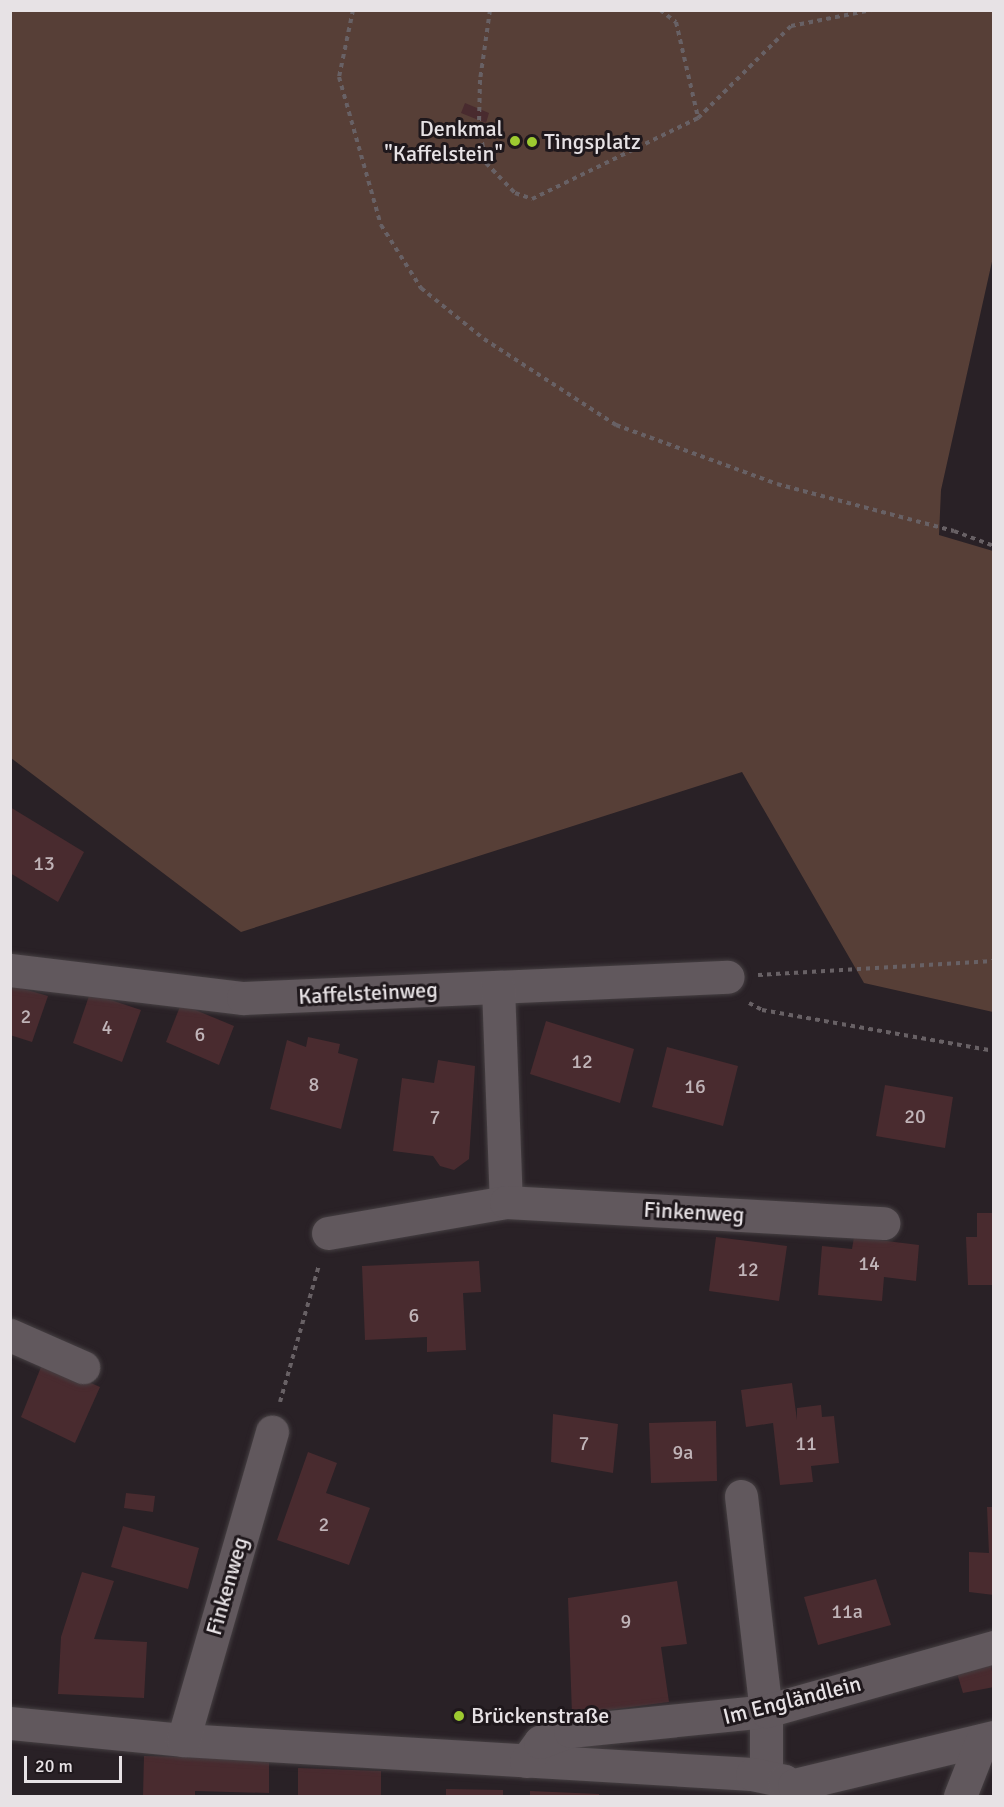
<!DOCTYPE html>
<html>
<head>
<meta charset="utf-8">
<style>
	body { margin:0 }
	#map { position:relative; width:1004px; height:1807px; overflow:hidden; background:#292126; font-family:Signika,sans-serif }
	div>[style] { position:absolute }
	.green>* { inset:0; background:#573f37 }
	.building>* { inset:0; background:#492b2f }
	.path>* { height:4px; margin-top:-2px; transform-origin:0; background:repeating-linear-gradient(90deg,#686165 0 4.5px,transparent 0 9px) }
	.roads { filter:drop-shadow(0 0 2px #453f42) drop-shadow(0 0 2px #453f42) }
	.minor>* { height:33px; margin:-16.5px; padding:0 16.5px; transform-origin:16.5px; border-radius:16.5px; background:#61585d }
	.dots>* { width:16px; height:16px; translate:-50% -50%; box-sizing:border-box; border:3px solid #1f181c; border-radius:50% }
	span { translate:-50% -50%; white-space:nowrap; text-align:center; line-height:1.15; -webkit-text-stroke:6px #1f181c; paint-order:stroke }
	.number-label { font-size:20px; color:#c0b4b8 }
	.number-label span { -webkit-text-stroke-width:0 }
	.poi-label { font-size:22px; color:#e7e2e5 }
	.right { translate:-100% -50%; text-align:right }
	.left { translate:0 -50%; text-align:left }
	.street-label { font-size:22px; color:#e7e2e5 }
	.frame { position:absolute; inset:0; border:12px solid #e7e2e5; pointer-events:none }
	.scale { position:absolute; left:24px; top:1756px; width:98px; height:27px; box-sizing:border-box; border:3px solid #e7e2e5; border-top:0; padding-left:8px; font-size:18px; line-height:21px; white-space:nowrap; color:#e7e2e5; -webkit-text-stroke:4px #1f181c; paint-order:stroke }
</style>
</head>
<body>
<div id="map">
	<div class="green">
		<i style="clip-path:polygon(10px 11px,993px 11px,993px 257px,941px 490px,939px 535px,993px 551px,993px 1012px,864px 983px,742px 772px,241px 932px,11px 758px)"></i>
	</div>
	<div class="building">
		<i style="clip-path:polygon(465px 103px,489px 113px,486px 123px,461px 113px)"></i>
		<i style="clip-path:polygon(10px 807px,84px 852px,58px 902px,10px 873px)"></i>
		<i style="clip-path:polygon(10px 985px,48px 996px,32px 1042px,10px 1035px)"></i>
		<i style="clip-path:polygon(90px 993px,141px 1010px,122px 1062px,73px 1043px)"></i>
		<i style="clip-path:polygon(181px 1004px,234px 1026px,219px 1065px,166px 1042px)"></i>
		<i style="clip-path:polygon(546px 1021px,634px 1049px,620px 1103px,530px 1074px)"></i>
		<i style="clip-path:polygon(308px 1037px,340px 1044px,338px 1053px,358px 1059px,341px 1129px,270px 1109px,287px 1040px,306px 1047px)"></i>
		<i style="clip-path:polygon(667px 1047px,738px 1066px,723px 1126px,652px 1107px)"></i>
		<i style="clip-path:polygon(438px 1060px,475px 1066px,469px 1159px,454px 1170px,440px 1166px,433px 1156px,393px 1151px,402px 1078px,434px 1083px)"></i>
		<i style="clip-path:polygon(885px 1085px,953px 1097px,945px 1148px,876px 1136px)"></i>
		<i style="clip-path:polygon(977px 1213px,994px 1213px,994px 1285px,968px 1285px,966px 1237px,977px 1237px)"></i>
		<i style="clip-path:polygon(716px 1237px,787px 1246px,779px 1301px,709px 1291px)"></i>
		<i style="clip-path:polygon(854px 1237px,919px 1245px,916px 1281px,884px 1277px,882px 1301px,818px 1295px,822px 1246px,852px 1249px)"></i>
		<i style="clip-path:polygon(479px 1261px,481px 1292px,463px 1293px,466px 1350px,427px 1352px,427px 1337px,365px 1340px,362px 1266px)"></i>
		<i style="clip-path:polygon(43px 1362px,100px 1387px,75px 1443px,21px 1417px)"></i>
		<i style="clip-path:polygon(792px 1383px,797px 1420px,797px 1408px,821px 1405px,822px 1417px,834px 1416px,839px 1463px,811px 1466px,813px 1482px,780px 1485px,773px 1423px,746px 1427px,741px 1390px)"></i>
		<i style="clip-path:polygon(553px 1414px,618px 1424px,613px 1473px,551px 1462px)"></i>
		<i style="clip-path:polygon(716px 1421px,717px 1481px,651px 1483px,649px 1423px)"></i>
		<i style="clip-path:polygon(308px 1452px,337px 1463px,326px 1493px,370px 1508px,349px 1565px,277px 1540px)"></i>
		<i style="clip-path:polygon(126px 1493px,155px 1496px,153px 1512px,124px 1508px)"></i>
		<i style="clip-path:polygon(987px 1507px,994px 1507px,994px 1595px,969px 1592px,969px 1552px,989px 1553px)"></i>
		<i style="clip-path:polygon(123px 1526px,199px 1548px,188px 1589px,111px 1567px)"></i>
		<i style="clip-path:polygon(82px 1572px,114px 1581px,94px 1639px,147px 1642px,144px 1698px,58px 1694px,61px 1637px)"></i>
		<i style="clip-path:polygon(876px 1579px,891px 1625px,818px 1645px,804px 1597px)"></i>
		<i style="clip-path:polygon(677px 1581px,687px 1644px,661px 1647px,669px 1702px,572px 1715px,568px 1598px)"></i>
		<i style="clip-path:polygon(990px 1655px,994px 1687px,963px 1693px,953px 1660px)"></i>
		<i style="clip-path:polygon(190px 1754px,269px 1757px,269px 1793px,195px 1791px,195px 1796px,143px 1796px,144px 1756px,190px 1757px)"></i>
		<i style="clip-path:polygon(298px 1768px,381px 1771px,381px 1796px,298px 1796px)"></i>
		<i style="clip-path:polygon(446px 1789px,503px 1790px,503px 1796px,446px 1796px)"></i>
		<i style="clip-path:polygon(530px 1791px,599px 1794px,599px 1796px,530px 1796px)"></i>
	</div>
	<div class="path">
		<i style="left:353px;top:10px;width:68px;rotate:101.8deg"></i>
		<i style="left:339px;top:77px;width:154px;rotate:74.2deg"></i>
		<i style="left:381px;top:225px;width:75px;rotate:57.6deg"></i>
		<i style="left:421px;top:288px;width:81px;rotate:39deg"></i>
		<i style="left:484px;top:339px;width:158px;rotate:33.1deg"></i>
		<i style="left:616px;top:425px;width:171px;rotate:20.1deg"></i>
		<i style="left:777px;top:484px;width:183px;rotate:14.9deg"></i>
		<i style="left:954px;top:531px;width:43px;rotate:20.6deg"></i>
		<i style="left:490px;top:10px;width:71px;rotate:98.1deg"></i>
		<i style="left:480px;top:80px;width:45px;rotate:91.3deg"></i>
		<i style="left:479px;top:125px;width:39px;rotate:80deg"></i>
		<i style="left:486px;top:163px;width:42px;rotate:46deg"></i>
		<i style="left:515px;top:193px;width:18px;rotate:19deg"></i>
		<i style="left:532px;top:199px;width:185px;rotate:-26deg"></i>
		<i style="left:698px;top:118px;width:131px;rotate:-44.7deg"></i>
		<i style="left:791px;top:26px;width:82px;rotate:-11.3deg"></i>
		<i style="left:660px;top:10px;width:20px;rotate:37deg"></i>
		<i style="left:676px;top:22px;width:98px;rotate:77deg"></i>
		<i style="left:758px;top:975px;width:236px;rotate:-3.4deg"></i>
		<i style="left:749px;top:1003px;width:15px;rotate:28deg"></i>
		<i style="left:762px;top:1010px;width:236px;rotate:10deg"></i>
		<i style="left:280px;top:1402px;width:142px;rotate:-74.1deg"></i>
	</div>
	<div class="roads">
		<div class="minor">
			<i style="left:10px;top:970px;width:235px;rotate:6.9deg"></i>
			<i style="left:243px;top:998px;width:485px;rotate:-2.5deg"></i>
			<i style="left:498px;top:987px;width:215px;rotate:87.9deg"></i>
			<i style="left:328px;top:1233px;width:181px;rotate:-9.9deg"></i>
			<i style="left:506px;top:1202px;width:378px;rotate:3.2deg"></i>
			<i style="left:10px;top:1335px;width:80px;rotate:23.7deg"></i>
			<i style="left:741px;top:1496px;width:216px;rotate:83.4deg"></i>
			<i style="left:766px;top:1711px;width:65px;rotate:90deg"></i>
			<i style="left:10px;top:1723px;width:174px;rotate:5.6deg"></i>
			<i style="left:183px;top:1740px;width:570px;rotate:3.42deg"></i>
			<i style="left:752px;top:1774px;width:33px;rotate:12deg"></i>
			<i style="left:784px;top:1781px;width:30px;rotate:30deg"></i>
			<i style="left:183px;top:1740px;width:321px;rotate:-73.9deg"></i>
			<i style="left:526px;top:1761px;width:24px;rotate:-54deg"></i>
			<i style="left:540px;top:1742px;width:32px;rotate:-20deg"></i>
			<i style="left:570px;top:1731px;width:197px;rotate:-5.8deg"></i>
			<i style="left:766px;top:1711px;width:237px;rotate:-15.7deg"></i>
			<i style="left:794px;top:1785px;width:206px;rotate:-13.5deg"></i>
			<i style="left:960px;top:1796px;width:60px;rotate:-68.6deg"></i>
		</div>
	</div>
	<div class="dots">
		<i style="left:515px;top:141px;background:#9dca30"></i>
		<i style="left:532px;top:142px;background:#9dca30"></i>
		<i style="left:459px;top:1716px;background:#9dca30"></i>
	</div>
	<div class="number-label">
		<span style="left:44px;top:863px">13</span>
		<span style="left:26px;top:1016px">2</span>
		<span style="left:107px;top:1027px">4</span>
		<span style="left:200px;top:1034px">6</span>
		<span style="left:582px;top:1061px">12</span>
		<span style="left:314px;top:1084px">8</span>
		<span style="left:695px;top:1086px">16</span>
		<span style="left:915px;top:1116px">20</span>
		<span style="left:435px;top:1117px">7</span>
		<span style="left:869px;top:1263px">14</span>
		<span style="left:748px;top:1269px">12</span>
		<span style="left:414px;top:1315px">6</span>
		<span style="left:584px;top:1443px">7</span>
		<span style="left:806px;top:1443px">11</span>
		<span style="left:683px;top:1452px">9a</span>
		<span style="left:324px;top:1524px">2</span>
		<span style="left:847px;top:1611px">11a</span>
		<span style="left:626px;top:1621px">9</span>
	</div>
	<div class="poi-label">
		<span class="right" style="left:503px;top:141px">Denkmal<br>"Kaffelstein"</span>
		<span class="left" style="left:544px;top:142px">Tingsplatz</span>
		<span class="left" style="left:471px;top:1716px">Brückenstraße</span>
	</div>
	<div class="street-label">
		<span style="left:368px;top:993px;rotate:-3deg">Kaffelsteinweg</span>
		<span style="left:694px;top:1212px;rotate:3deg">Finkenweg</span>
		<span style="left:227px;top:1586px;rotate:-74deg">Finkenweg</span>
		<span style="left:792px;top:1700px;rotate:-14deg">Im Engländlein</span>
	</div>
	<div class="frame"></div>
	<div class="scale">20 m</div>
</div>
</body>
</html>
